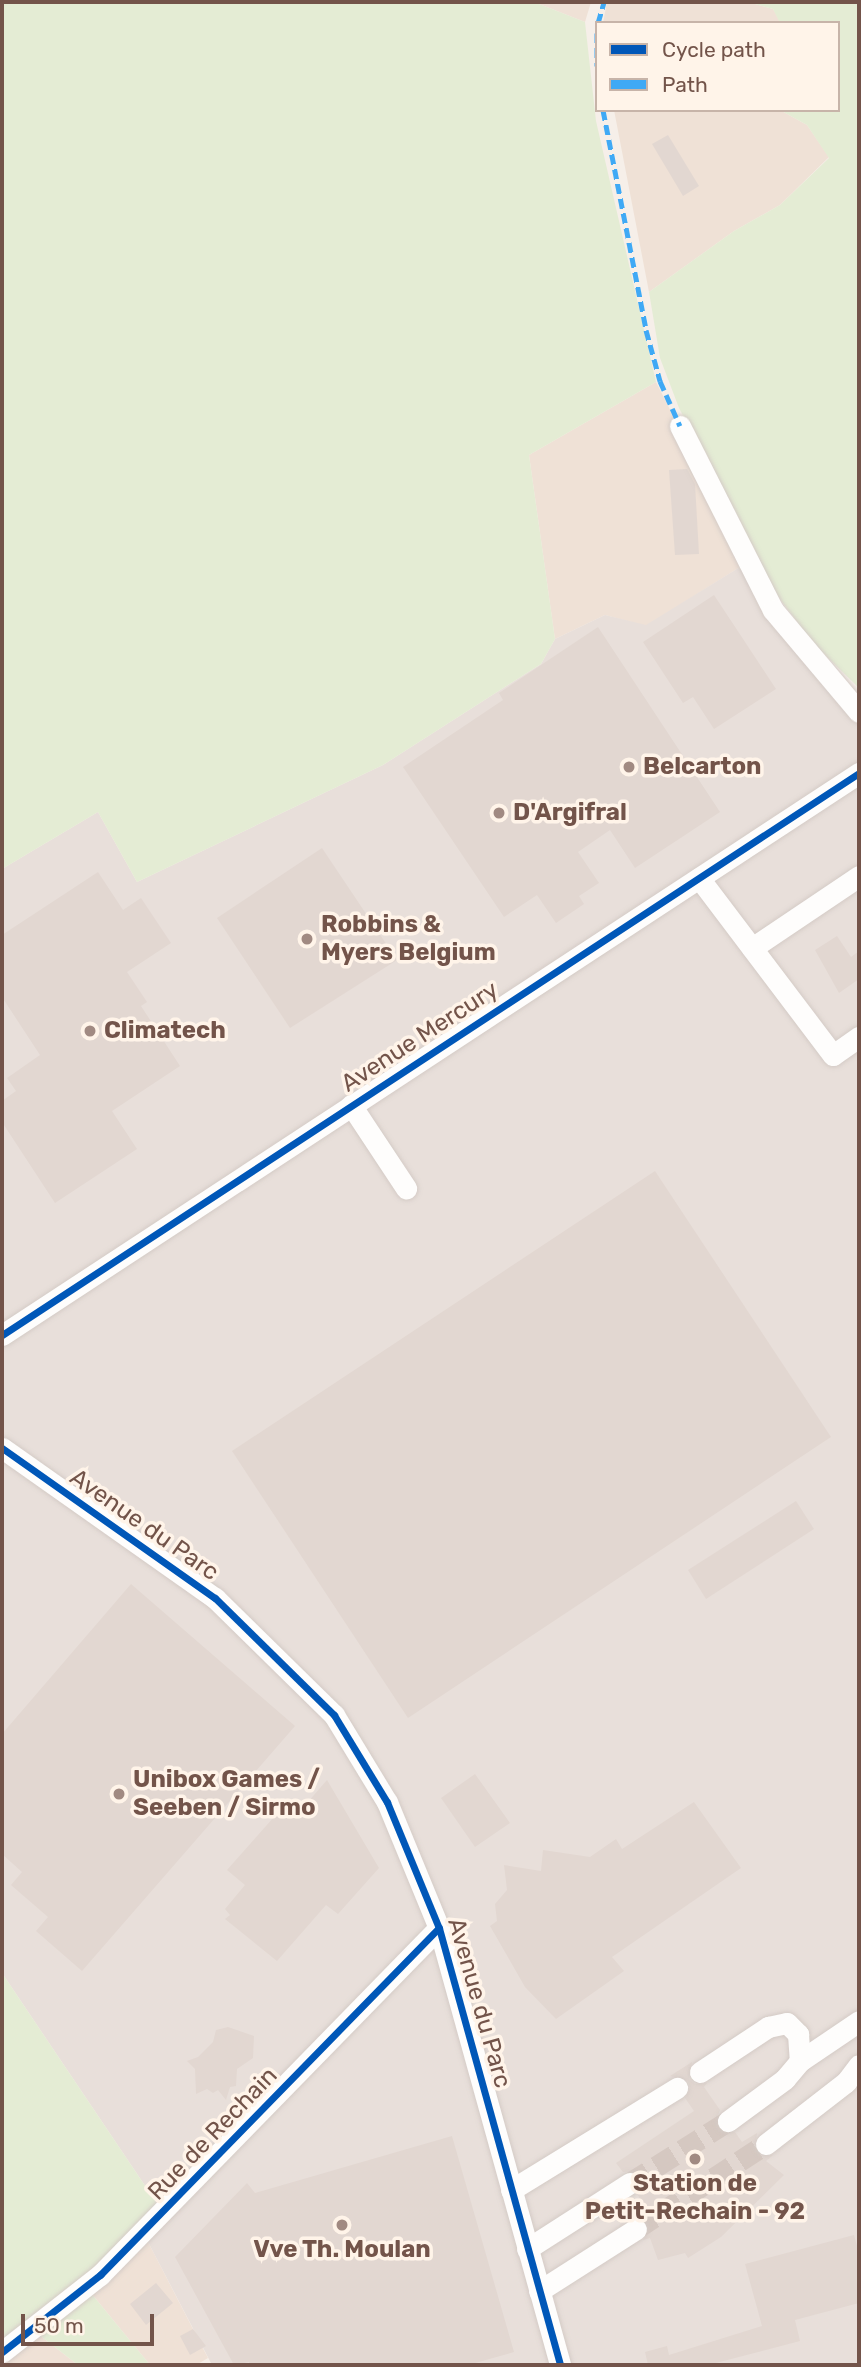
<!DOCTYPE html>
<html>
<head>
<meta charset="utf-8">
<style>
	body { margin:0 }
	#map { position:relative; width:861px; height:2367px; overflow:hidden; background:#f6efe9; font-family:Rubik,sans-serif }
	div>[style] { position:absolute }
	.residential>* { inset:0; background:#efe1d6 }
	.industrial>* { inset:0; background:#e8dfda }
	.green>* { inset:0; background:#e4ecd4 }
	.building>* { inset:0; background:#e2d7d1 }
	.minor-tunnel>* { height:21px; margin-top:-10.5px; transform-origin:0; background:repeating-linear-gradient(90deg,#d5c8c1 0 21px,transparent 0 31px) }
	.roads { filter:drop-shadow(0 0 2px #d4cbc6) drop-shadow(0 0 2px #d4cbc6) }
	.minor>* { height:21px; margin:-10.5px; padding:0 10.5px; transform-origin:10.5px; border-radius:10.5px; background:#fefdfc }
	.quiet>* { height:5px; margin-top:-2.5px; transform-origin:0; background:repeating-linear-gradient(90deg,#3fa9f5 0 10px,transparent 0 15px) }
	.cycleway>* { height:7px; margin:-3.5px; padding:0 3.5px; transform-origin:3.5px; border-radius:3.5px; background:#0057b8 }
	.dots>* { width:19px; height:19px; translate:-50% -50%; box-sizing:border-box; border:4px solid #fff4e9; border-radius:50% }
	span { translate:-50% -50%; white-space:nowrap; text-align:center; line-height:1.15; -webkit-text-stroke:7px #fff4e9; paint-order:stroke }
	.poi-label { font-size:24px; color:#73544a; font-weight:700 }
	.left { translate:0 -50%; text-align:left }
	.street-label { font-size:24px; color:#73544a }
	.frame { position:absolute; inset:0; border:4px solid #73544a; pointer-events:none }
	.legend { position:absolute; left:595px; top:21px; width:245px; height:91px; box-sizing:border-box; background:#fff4e9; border:2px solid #c7b4a9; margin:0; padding:9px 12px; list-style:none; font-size:21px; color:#73544a }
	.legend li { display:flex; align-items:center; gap:14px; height:35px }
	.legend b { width:35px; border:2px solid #c7b4a9 }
	.scale { position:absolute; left:21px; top:2314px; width:133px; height:32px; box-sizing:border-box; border:4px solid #73544a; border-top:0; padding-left:9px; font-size:21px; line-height:24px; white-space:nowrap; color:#73544a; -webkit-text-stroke:5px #fff4e9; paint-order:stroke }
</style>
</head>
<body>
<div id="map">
	<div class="residential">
		<i style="clip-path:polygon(534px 2px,591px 2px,585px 22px)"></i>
		<i style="clip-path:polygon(607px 2px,748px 2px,773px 9px,782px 22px,603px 23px)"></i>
		<i style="clip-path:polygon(614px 110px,780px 110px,807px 125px,829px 157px,780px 205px,734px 231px,649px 292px)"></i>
		<i style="clip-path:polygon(656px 382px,695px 459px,740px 567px,646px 626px,605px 615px,555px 639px,529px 455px)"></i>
		<i style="clip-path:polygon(147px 2240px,208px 2358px,196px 2365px,150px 2365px,91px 2293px)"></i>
		<i style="clip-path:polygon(38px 2334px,78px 2365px,2px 2365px,2px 2360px)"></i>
	</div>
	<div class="industrial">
		<i style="clip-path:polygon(740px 567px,859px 726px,859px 2365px,212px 2365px,147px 2240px,158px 2205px,2px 1973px,2px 869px,98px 812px,137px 882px,383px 765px,541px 664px,555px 639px,605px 615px,646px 625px)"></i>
	</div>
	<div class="green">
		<i style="clip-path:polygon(2px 2px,534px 2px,585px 22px,596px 121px,656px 382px,529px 455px,555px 639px,541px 664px,383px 765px,137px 882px,98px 812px,2px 869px)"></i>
		<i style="clip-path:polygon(748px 2px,859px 2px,859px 688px,813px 643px,774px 591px,679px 408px,660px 358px,649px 292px,734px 231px,780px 205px,829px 158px,807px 125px,780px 110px,838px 110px,838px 23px,780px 23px,773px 9px)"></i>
		<i style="clip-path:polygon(2px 1973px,158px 2205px,108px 2259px,2px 2341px)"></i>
		<i style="clip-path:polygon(91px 2293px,150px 2365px,78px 2365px,38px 2334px)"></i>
	</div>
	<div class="building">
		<i style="clip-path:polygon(668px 135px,699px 186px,683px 196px,652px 144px)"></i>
		<i style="clip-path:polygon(687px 469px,695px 484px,699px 554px,675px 555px,669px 470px)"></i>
		<i style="clip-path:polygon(714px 595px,776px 689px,714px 729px,693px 697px,683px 703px,643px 642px)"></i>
		<i style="clip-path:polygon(598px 627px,720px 812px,635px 868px,610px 830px,578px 852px,599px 883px,579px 896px,584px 904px,556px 923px,537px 895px,504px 917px,403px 767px,503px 700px,499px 693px)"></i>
		<i style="clip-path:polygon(322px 848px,397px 960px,290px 1028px,217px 918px)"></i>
		<i style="clip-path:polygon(98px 872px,123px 910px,141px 898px,171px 943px,127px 972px,147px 1002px,141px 1006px,180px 1066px,112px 1111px,137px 1149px,55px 1203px,2px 1122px,2px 1101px,16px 1091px,7px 1078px,40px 1055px,2px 997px,2px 935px)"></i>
		<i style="clip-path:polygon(837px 936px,851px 957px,859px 951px,859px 979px,839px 993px,815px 950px)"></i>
		<i style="clip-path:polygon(655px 1171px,831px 1437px,408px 1718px,232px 1451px)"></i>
		<i style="clip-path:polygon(796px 1501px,814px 1529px,706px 1599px,688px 1570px)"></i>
		<i style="clip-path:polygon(131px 1584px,295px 1726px,82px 1971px,36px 1931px,48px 1917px,11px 1885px,22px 1872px,2px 1854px,2px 1734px)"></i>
		<i style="clip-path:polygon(475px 1774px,510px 1823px,475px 1847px,441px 1798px)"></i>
		<i style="clip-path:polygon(327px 1780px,379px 1868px,338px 1914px,326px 1905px,277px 1961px,225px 1919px,230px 1915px,225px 1909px,245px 1885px,227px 1870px,282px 1808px,294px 1818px)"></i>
		<i style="clip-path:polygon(694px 1802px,741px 1868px,612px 1957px,624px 1971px,556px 2019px,525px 1987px,490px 1926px,497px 1921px,495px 1904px,507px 1890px,504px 1865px,541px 1871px,543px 1850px,590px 1857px,616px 1839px,622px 1849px)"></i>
		<i style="clip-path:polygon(228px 2027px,254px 2036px,253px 2058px,237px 2069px,236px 2086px,230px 2087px,226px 2100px,218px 2090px,213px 2093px,207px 2089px,196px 2094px,195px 2069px,187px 2061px,198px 2057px,213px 2042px,216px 2030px)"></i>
		<i style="clip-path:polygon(692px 2062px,689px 2079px,695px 2084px,707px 2083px,704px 2087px,720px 2110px,715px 2122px,718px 2129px,735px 2132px,742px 2142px,757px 2133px,755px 2151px,773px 2155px,766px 2161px,784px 2175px,721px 2237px,688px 2258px,685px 2253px,658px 2260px,650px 2238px,643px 2240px,649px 2229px,647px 2221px,629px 2218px,645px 2207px,637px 2194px,641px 2177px,635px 2171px,623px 2172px,616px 2163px,694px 2111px,685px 2098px,690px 2088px,688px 2081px,670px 2076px)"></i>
		<i style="clip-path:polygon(452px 2136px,514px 2352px,468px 2365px,250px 2365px,249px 2362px,234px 2365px,175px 2257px,247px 2183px,255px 2193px)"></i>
		<i style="clip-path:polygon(854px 2235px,859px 2253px,859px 2303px,795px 2320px,800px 2341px,708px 2365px,648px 2365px,645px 2352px,667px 2346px,669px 2355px,762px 2326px,745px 2264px)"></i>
		<i style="clip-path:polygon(156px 2283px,173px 2303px,146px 2325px,130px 2304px)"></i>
		<i style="clip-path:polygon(193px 2329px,206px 2346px,190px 2355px,180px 2336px)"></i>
	</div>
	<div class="minor-tunnel">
		<i style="left:630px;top:2183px;width:116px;rotate:-32.3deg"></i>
		<i style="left:636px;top:2229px;width:155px;rotate:-33.2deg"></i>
	</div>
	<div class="roads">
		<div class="minor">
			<i style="left:680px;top:426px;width:206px;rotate:63.2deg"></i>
			<i style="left:773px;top:610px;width:133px;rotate:49.9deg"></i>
			<i style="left:699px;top:878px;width:222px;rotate:52.9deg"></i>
			<i style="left:833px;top:1055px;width:32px;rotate:-35deg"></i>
			<i style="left:752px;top:948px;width:129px;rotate:-33.9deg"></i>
			<i style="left:351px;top:1105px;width:100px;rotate:56.5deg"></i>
			<i style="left:2px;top:1335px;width:1025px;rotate:-33.26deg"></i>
			<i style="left:2px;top:1448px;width:261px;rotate:35.2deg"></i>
			<i style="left:215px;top:1598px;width:167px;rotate:44.5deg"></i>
			<i style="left:334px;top:1715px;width:102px;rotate:58.7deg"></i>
			<i style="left:387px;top:1802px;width:136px;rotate:67.6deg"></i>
			<i style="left:439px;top:1928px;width:453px;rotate:74.5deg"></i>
			<i style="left:800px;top:2061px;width:71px;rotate:-34.1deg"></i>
			<i style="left:700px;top:2072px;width:82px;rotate:-33.5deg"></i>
			<i style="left:768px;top:2027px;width:19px;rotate:-12deg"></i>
			<i style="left:787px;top:2023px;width:16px;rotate:45deg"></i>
			<i style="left:798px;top:2034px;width:27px;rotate:86deg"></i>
			<i style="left:800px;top:2061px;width:23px;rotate:130deg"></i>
			<i style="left:785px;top:2079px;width:71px;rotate:143.6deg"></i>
			<i style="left:766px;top:2144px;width:101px;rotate:-37.8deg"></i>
			<i style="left:846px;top:2082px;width:21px;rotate:-53deg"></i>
			<i style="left:511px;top:2190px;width:195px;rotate:-31.6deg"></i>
			<i style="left:527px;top:2249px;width:122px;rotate:-32.7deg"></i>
			<i style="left:539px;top:2291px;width:115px;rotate:-32.6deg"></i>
			<i style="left:2px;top:2352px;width:125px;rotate:-38.2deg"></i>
			<i style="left:100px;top:2275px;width:485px;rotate:-45.7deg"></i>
		</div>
	</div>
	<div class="quiet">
		<i style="left:598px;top:23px;width:22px;rotate:-74deg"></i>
		<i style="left:597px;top:33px;width:33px;rotate:90deg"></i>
		<i style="left:603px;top:110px;width:224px;rotate:78.9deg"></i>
		<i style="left:646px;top:330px;width:53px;rotate:74.6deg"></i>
		<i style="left:660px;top:381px;width:49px;rotate:66deg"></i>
	</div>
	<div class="cycleway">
		<i style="left:2px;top:1335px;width:1025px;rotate:-33.26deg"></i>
		<i style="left:2px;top:1448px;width:261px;rotate:35.2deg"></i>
		<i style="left:215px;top:1598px;width:167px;rotate:44.5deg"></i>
		<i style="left:334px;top:1715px;width:102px;rotate:58.7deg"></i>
		<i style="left:387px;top:1802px;width:136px;rotate:67.6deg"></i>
		<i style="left:439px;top:1928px;width:453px;rotate:74.5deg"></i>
		<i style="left:2px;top:2352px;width:125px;rotate:-38.2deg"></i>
		<i style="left:100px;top:2275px;width:485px;rotate:-45.7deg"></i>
	</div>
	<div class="dots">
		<i style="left:629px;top:767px;background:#a18a82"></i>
		<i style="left:499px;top:813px;background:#a18a82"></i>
		<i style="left:307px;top:939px;background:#a18a82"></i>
		<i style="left:90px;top:1031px;background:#a18a82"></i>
		<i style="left:119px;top:1794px;background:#a18a82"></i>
		<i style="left:695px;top:2159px;background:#a18a82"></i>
		<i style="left:342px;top:2225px;background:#a18a82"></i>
	</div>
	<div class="poi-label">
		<span class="left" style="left:643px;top:767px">Belcarton</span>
		<span class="left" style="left:513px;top:813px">D'Argifral</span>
		<span class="left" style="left:321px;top:939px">Robbins &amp;<br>Myers Belgium</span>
		<span class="left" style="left:104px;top:1031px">Climatech</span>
		<span class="left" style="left:133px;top:1794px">Unibox Games /<br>Seeben / Sirmo</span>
		<span style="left:695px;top:2198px">Station de<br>Petit-Rechain - 92</span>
		<span style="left:342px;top:2250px">Vve Th. Moulan</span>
	</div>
	<div class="street-label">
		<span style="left:420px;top:1037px;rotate:-33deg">Avenue Mercury</span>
		<span style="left:144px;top:1525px;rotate:35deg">Avenue du Parc</span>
		<span style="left:479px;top:2003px;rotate:74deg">Avenue du Parc</span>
		<span style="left:213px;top:2134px;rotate:-46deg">Rue de Rechain</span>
	</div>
	<div class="frame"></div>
	<ul class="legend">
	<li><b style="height:9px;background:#0057b8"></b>Cycle path</li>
	<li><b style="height:9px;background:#3fa9f5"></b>Path</li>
	</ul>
	<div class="scale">50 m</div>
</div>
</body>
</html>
